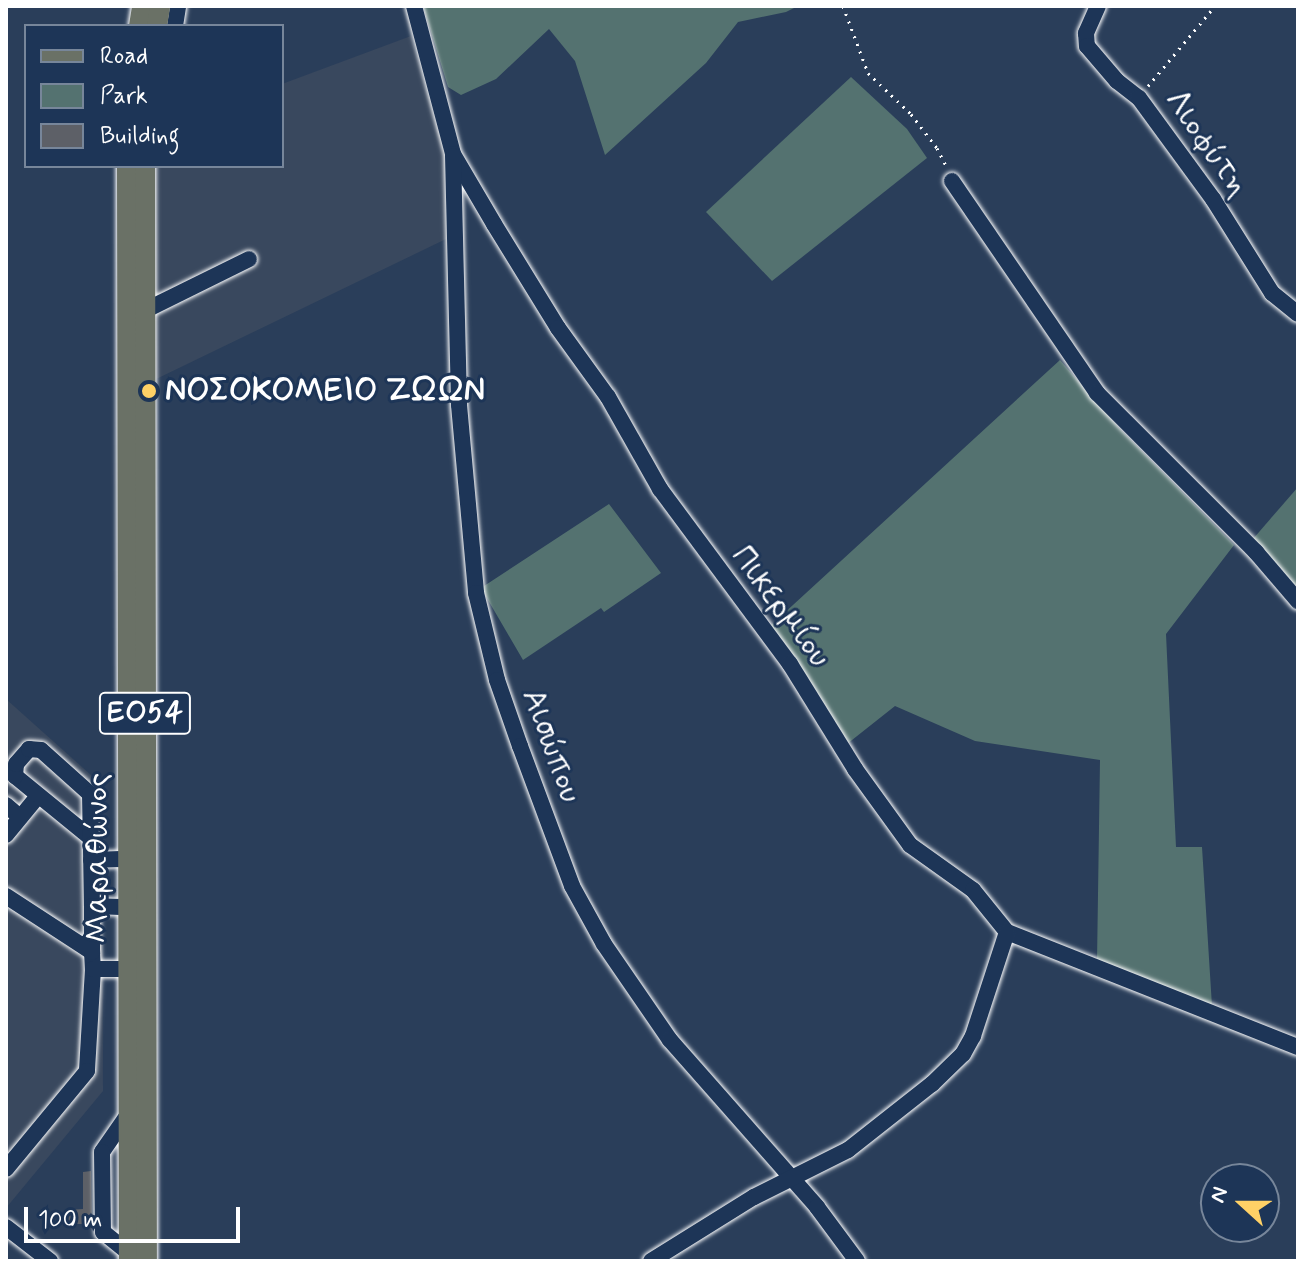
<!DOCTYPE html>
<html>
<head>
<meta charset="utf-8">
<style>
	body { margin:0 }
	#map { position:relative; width:1304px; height:1267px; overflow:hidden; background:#2a3e5a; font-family:Mynerve,sans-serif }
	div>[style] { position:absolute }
	.built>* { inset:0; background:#39485e }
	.green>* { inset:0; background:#547270 }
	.building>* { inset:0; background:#5d6067 }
	.path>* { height:3px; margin-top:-1.5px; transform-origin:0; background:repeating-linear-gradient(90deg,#fff 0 2px,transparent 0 8px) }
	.roads { filter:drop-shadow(0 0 2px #fff) drop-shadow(0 0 2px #fff) }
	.minor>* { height:16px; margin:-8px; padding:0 8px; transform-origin:8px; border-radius:8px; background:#1d3557 }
	.major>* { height:20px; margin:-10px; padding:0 10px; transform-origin:10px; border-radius:10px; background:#6a7166 }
	.dots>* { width:22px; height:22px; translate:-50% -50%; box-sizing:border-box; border:4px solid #1d3557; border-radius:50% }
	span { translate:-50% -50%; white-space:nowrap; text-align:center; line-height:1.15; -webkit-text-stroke:6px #1d3557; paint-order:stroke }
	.shield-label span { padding:2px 6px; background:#1d3557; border:2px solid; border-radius:6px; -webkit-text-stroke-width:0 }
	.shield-label { font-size:30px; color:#fff; font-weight:700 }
	.street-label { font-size:32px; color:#fff }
	.poi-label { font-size:32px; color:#fff; font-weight:700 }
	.left { translate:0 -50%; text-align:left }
	.frame { position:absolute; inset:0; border:8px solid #fff; pointer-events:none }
	.legend { position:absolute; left:24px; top:24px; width:260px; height:144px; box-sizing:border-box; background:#1d3557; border:2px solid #77869a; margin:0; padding:10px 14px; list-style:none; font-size:24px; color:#fff }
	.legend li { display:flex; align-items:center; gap:16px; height:40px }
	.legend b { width:40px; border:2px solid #77869a }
	.north { position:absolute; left:1200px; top:1163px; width:80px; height:80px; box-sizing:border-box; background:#1d3557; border:2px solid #77869a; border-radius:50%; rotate:291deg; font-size:22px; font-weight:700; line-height:32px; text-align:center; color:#fff }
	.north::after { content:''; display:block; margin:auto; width:28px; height:36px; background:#ffd166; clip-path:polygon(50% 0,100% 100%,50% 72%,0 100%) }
	.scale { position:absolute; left:24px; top:1207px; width:216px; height:36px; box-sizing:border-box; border:4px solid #fff; border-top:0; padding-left:10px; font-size:24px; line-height:28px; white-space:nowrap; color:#fff; -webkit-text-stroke:6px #1d3557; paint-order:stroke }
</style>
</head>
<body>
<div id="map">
	<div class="built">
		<i style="clip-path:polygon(411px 36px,444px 152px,446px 239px,150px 382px,152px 166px,282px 166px,282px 84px)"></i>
		<i style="clip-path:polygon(6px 699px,102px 785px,103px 1091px,6px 1208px)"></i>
	</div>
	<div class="green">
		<i style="clip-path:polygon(423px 6px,798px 6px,786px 12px,738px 22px,706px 63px,605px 155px,575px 61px,549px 29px,496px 79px,461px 95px,448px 87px)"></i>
		<i style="clip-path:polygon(851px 77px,907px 129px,927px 158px,772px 281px,706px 212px)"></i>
		<i style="clip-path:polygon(1060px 360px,1118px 427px,1234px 545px,1166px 634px,1176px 847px,1202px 847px,1212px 1006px,1097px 961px,1100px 760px,975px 741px,895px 706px,847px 744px,769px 627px)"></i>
		<i style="clip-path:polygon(1298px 487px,1298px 591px,1253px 539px)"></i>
		<i style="clip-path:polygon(609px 504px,661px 573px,604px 612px,601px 608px,523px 660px,481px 588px)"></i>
	</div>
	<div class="building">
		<i style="clip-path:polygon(91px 1171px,92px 1224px,67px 1224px,67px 1210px,83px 1209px,83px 1172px)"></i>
	</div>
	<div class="path">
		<i style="left:843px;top:6px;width:72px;rotate:69.5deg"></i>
		<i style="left:868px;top:73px;width:59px;rotate:43.6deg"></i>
		<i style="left:911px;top:114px;width:43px;rotate:52.6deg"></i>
		<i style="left:937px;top:148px;width:22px;rotate:63deg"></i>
		<i style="left:1148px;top:86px;width:104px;rotate:-50.1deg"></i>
	</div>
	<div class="roads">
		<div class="minor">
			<i style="left:414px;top:6px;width:153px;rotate:75.2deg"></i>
			<i style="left:453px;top:154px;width:81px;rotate:59.6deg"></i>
			<i style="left:494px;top:224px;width:122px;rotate:58.4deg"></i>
			<i style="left:558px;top:328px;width:85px;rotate:54.1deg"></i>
			<i style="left:608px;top:397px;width:106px;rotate:60.5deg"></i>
			<i style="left:660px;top:489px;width:218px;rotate:53.4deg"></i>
			<i style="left:790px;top:664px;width:123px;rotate:58.2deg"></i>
			<i style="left:855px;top:769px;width:94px;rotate:54.1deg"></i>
			<i style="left:910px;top:845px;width:77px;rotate:35.5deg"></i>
			<i style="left:973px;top:890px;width:54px;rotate:51deg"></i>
			<i style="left:1007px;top:932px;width:313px;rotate:21.6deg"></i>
			<i style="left:1098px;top:6px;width:30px;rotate:114deg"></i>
			<i style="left:1086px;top:33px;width:13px;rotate:86deg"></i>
			<i style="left:1087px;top:46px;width:46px;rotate:49.4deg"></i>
			<i style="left:1117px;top:81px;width:28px;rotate:38deg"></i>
			<i style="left:1139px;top:98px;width:125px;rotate:53.8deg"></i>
			<i style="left:1213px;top:199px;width:111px;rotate:57.9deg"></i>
			<i style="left:1272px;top:293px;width:33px;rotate:39deg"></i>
			<i style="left:175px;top:26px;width:20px;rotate:-81deg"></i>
			<i style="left:453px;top:156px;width:249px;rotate:88.6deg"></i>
			<i style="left:459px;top:405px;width:189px;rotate:84.8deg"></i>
			<i style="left:476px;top:593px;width:89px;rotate:76.4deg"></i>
			<i style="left:497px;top:680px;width:70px;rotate:70.8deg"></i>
			<i style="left:520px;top:746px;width:149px;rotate:69.6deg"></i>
			<i style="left:572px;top:886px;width:66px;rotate:61.1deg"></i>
			<i style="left:604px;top:944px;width:116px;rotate:55.5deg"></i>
			<i style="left:670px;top:1040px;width:222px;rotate:48.6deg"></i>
			<i style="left:817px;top:1207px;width:67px;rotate:53.5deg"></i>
			<i style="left:952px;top:181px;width:257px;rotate:55.6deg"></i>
			<i style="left:1097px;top:393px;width:225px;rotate:45deg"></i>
			<i style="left:1256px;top:552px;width:65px;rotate:49.4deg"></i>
			<i style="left:144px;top:311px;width:117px;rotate:-26.3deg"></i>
			<i style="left:6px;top:805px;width:18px;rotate:41deg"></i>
			<i style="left:6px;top:835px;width:50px;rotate:-50.6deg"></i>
			<i style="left:91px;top:838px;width:98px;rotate:-140.8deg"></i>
			<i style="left:15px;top:776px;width:12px;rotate:-85deg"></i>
			<i style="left:16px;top:764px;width:20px;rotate:-49deg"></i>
			<i style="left:29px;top:749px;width:12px;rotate:5deg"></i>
			<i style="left:41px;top:750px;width:66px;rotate:41.9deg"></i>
			<i style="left:90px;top:794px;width:112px;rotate:89deg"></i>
			<i style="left:92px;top:906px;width:36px;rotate:2deg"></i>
			<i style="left:91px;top:860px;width:37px;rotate:-2deg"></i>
			<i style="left:6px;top:896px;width:103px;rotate:33.1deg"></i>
			<i style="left:92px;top:952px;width:17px;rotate:87deg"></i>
			<i style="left:93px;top:969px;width:102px;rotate:93.4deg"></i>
			<i style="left:87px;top:1071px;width:127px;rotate:129.6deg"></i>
			<i style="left:92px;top:906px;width:46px;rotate:90deg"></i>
			<i style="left:93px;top:969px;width:35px"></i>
			<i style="left:129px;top:1113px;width:47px;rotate:124.7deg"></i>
			<i style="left:102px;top:1152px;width:80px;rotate:89.3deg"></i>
			<i style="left:103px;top:1232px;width:33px;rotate:39deg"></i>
			<i style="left:6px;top:1227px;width:56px;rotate:37.7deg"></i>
			<i style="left:651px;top:1261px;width:121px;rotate:-31.9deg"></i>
			<i style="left:754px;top:1197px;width:105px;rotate:-26.6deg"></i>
			<i style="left:848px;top:1150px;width:107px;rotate:-38.2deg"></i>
			<i style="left:932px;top:1084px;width:43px;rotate:-44.1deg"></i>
			<i style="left:963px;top:1054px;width:21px;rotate:-61deg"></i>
			<i style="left:973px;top:1036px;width:109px;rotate:-71.9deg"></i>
		</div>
		<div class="major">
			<i style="left:139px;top:26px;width:20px;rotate:-81deg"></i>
			<i style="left:157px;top:26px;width:20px;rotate:-81deg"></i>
			<i style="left:127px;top:166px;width:1095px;rotate:89.9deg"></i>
			<i style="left:145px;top:166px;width:1095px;rotate:89.9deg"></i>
		</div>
	</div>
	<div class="dots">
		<i style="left:149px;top:391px;background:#ffd166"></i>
	</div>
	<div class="shield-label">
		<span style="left:145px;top:713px">ΕΟ54</span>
	</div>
	<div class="street-label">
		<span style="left:1206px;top:144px;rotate:55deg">Λιοφύτη</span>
		<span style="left:780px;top:607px;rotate:53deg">Πικερμίου</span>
		<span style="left:551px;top:746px;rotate:70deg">Αισώπου</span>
		<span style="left:98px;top:858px;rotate:-90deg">Μαραθώνος</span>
	</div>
	<div class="poi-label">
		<span class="left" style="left:165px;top:391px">ΝΟΣΟΚΟΜΕΙΟ ΖΩΩΝ</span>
	</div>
	<div class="frame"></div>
	<ul class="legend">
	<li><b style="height:10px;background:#6a7166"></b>Road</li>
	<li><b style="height:22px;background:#547270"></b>Park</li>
	<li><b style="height:22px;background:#5d6067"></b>Building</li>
	</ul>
	<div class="north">N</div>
	<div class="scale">100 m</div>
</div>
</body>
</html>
